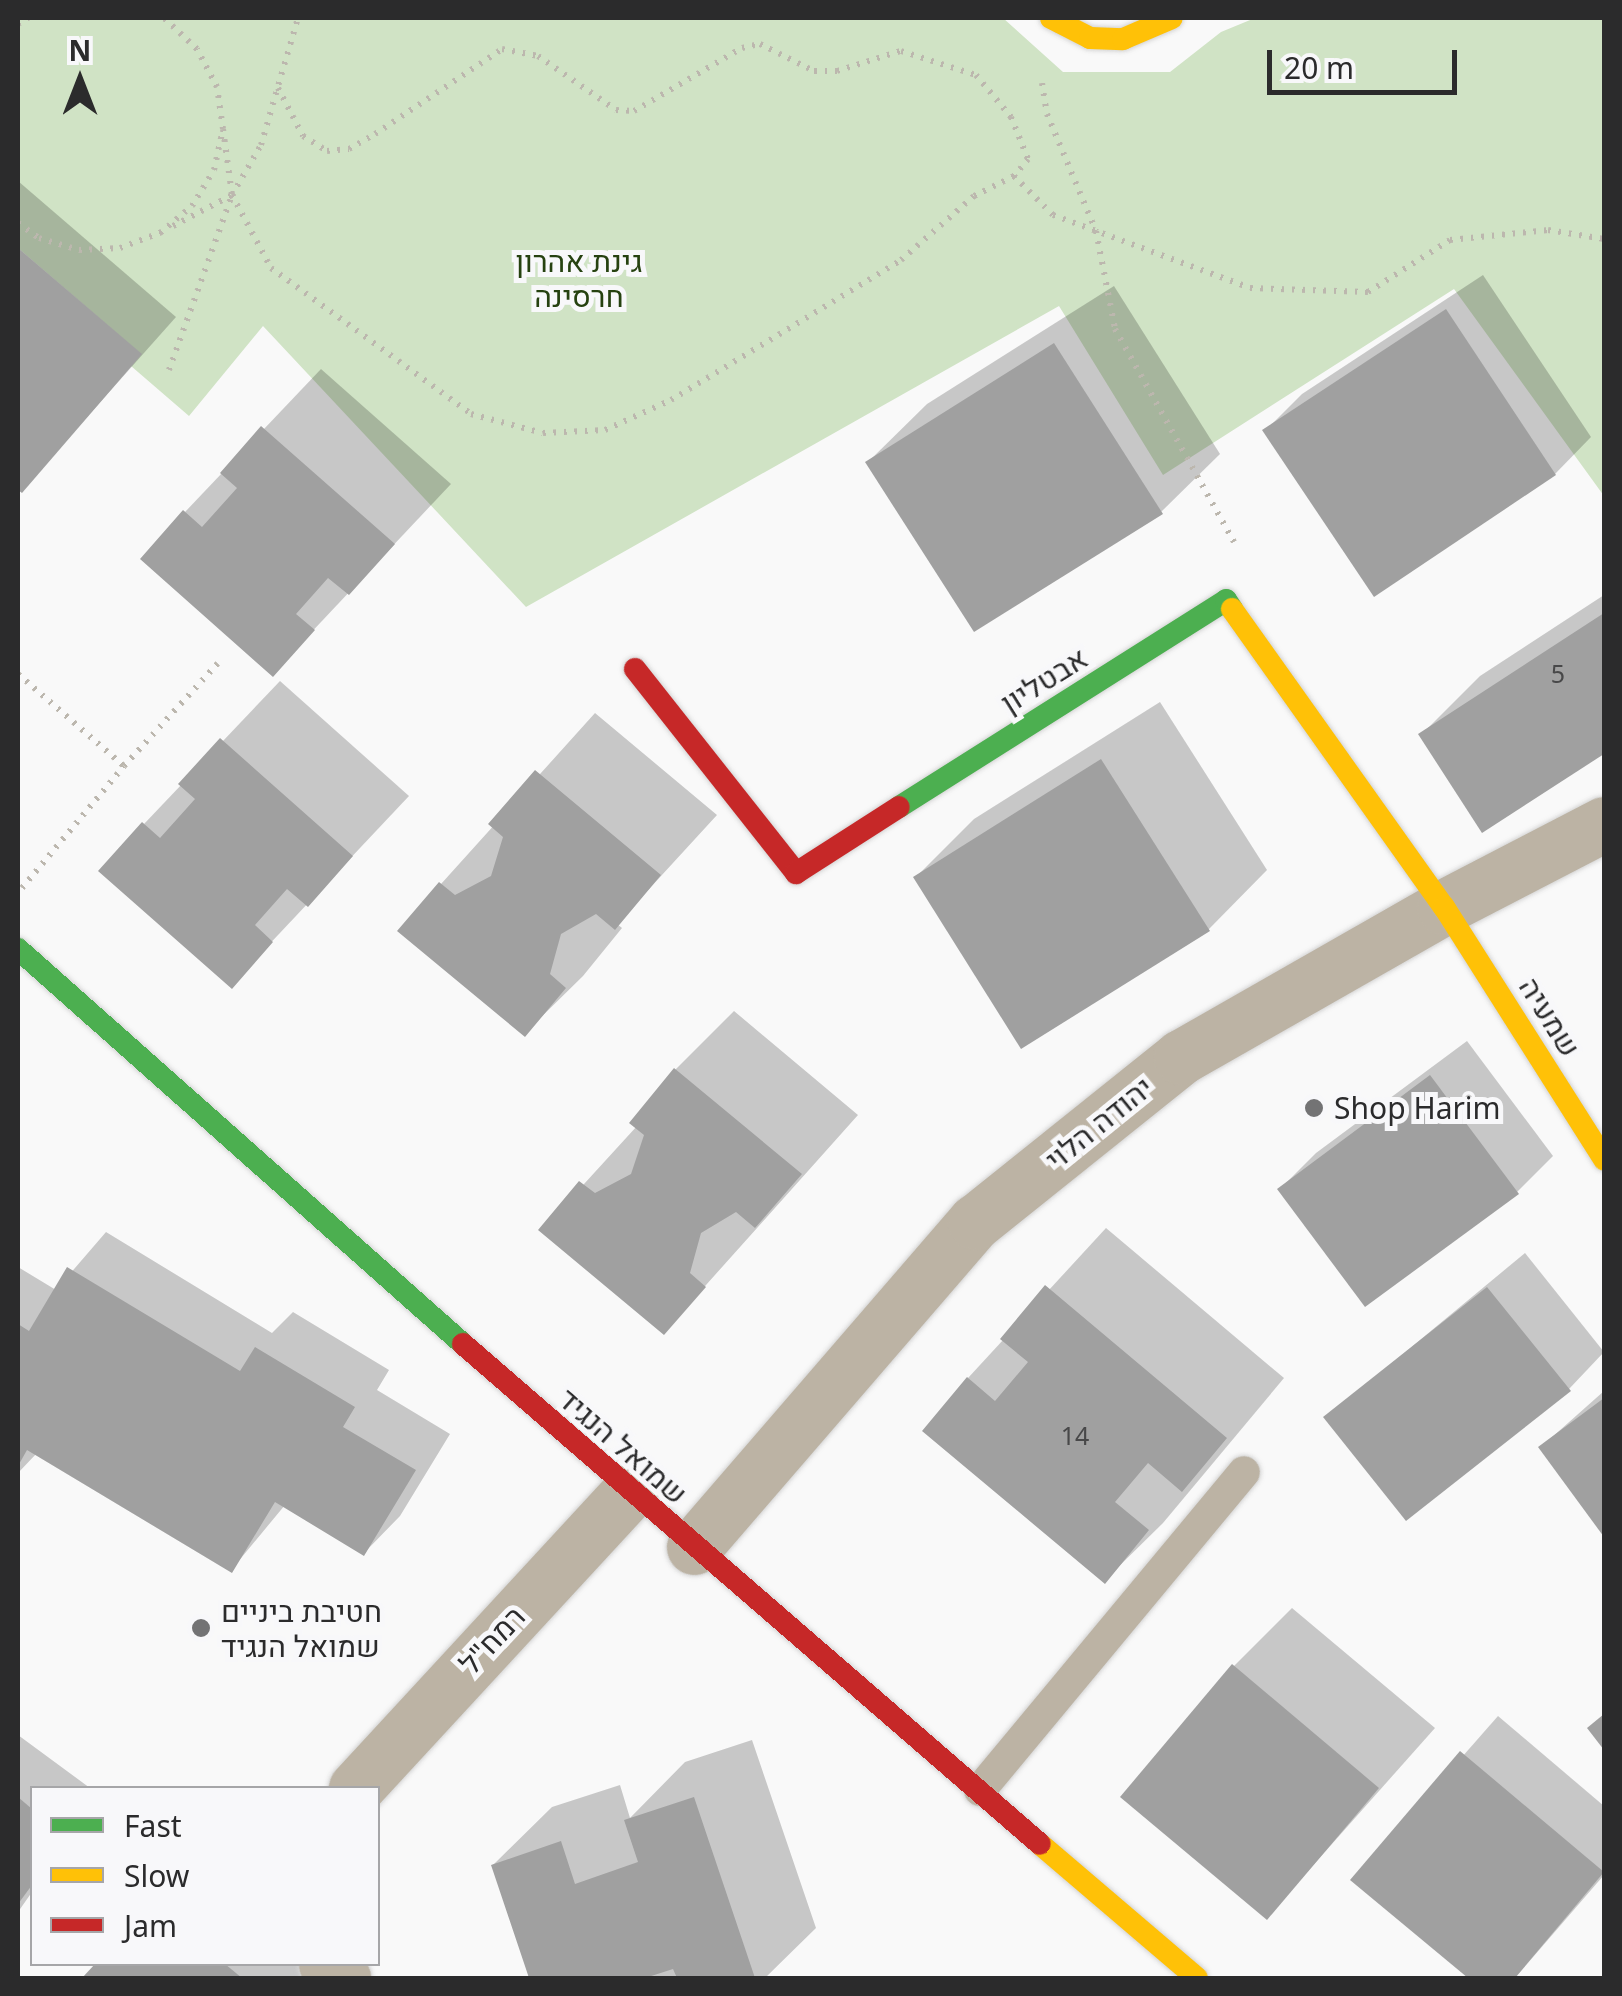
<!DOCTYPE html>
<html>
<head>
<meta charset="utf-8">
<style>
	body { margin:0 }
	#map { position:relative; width:1622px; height:1996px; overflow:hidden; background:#f9f9f9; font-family:"Noto Sans",Heebo,sans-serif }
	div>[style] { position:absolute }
	.green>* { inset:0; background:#d0e3c5 }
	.shadow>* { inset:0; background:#0003 }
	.building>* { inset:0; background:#a0a0a0 }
	.path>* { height:6px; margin-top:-3px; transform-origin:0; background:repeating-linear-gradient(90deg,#bcb7ae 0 2.5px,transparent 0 10.5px) }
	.roads { filter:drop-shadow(0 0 2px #d4d4d4) drop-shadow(0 0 2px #d4d4d4) }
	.lane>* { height:32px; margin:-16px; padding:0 16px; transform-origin:16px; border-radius:16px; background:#bcb3a4 }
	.street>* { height:55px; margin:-27.5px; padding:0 27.5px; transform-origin:27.5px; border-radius:27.5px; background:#bcb3a4 }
	.fast>* { height:22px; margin:-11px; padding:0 11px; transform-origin:11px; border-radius:11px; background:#4caf50 }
	.slow>* { height:22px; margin:-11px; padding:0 11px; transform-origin:11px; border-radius:11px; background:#ffc107 }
	.jam>* { height:22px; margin:-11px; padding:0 11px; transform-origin:11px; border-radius:11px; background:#c62828 }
	.dots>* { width:28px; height:28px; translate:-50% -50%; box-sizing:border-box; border:5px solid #f8f8fa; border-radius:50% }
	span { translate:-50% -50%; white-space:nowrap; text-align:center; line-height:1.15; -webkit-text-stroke:10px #f8f8fa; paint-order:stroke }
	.number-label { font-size:25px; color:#484849 }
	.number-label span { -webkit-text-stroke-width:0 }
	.park-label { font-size:30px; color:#264210 }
	.street-label { font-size:30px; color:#2b2b2c }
	.poi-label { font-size:30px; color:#2b2b2c }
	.left { translate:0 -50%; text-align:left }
	.frame { position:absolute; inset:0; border:20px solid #2b2b2c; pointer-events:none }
	.legend { position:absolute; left:30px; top:1786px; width:350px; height:180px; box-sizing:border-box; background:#f8f8fa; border:2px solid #a6a6a8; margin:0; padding:12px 18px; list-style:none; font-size:30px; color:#2b2b2c }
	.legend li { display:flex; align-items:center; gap:20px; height:50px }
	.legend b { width:50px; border:2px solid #a6a6a8 }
	.north { position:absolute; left:30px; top:30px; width:100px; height:100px; -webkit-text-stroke:8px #f8f8fa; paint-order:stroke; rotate:0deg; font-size:28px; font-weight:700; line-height:40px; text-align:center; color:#2b2b2c }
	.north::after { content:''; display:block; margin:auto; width:35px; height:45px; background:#2b2b2c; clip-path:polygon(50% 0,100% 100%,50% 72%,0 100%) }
	.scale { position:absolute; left:1267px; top:50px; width:190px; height:45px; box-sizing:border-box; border:5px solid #2b2b2c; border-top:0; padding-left:12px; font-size:30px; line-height:35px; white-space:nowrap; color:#2b2b2c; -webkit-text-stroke:8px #f8f8fa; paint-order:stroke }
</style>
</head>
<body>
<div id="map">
	<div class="green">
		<i style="clip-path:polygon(18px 18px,1003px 18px,1063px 72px,1170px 72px,1221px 32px,1255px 18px,1604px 18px,1604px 496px,1454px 289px,1163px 475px,1059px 306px,526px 607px,263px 326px,189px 416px,131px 366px,141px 354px,18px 248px)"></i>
	</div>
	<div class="shadow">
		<i style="clip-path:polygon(18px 181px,176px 317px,22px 490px,18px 486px)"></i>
		<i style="clip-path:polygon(1483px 275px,1591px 437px,1555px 474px,1266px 430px,1302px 394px)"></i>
		<i style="clip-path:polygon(1114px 286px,1220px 454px,1161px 512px,868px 462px,927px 404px)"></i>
		<i style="clip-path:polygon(321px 369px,451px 484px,273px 673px,185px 512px)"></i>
		<i style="clip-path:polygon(1604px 595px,1604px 751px,1483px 829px,1422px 734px,1480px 676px)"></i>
		<i style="clip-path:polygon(280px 681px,409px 796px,231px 985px,144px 824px)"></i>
		<i style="clip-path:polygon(1160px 702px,1267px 870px,1209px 929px,1022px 1045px,916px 877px,974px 819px)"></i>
		<i style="clip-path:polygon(595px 713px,717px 815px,617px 924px,622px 928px,583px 976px,524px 1034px,441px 884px)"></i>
		<i style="clip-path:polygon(734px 1011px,858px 1115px,664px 1332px,542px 1230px,637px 1126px,632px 1122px,676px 1069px)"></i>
		<i style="clip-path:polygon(1467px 1041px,1553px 1156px,1517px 1192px,1280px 1189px,1316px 1153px)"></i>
		<i style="clip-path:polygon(1106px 1228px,1284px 1378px,1163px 1523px,1104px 1581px,968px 1378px)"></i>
		<i style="clip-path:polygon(106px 1232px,272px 1333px,293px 1312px,389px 1370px,377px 1390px,450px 1434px,400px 1516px,364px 1553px,285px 1505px,232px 1569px,37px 1453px,18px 1473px,18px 1267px,56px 1290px)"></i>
		<i style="clip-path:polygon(1525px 1253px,1604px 1352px,1569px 1389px,1327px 1417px)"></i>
		<i style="clip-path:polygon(1604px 1391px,1604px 1533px,1541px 1447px)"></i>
		<i style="clip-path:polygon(1292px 1608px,1435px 1728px,1267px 1917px,1234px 1666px)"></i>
		<i style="clip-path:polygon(1498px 1716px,1604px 1806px,1604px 1875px,1515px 1978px,1472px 1978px,1354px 1880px)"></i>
		<i style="clip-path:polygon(18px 1735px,90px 1788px,32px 1788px,32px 1892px,18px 1912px)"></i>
		<i style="clip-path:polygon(752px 1740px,816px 1928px,765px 1978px,532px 1978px,493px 1865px,552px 1807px,620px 1785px,630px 1818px,685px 1762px)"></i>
		<i style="clip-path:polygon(98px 1964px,302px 1964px,319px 1978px,85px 1978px)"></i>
	</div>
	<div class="building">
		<i style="clip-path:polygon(18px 248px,142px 354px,22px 493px,18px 490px)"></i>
		<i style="clip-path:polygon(1446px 309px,1556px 475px,1374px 597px,1262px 430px)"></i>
		<i style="clip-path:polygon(1054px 343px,1163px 514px,974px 632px,865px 462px)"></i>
		<i style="clip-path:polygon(261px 426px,395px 544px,349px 595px,328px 578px,296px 614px,315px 630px,273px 677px,140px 559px,183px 510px,202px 527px,237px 488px,220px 473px)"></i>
		<i style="clip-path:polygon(1604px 613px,1604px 754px,1482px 833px,1418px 734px)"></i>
		<i style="clip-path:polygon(220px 738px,353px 856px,308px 907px,287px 889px,255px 925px,273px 942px,232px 989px,98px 871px,142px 822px,160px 838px,195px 799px,178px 784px)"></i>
		<i style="clip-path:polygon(1101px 759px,1210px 931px,1021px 1049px,913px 877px)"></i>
		<i style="clip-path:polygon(535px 770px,661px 875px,615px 930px,596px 914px,561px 934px,550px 974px,566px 988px,525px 1037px,397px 931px,439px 882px,455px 895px,491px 876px,503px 837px,488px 824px)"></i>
		<i style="clip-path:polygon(674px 1068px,802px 1174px,755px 1228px,736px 1212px,701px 1233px,690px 1273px,706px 1287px,664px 1335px,538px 1230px,579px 1181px,595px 1193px,631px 1174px,644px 1135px,629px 1123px)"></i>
		<i style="clip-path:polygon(1430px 1075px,1519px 1194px,1365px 1307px,1277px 1189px)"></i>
		<i style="clip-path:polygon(67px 1267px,240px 1371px,255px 1347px,355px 1407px,343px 1427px,416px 1470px,364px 1556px,275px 1502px,232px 1573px,27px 1450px,18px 1466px,18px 1324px,29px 1331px)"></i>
		<i style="clip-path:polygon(1045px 1285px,1227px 1438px,1182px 1492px,1148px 1463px,1115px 1502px,1149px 1530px,1105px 1584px,922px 1431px,967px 1377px,995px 1401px,1028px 1362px,1000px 1339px)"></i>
		<i style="clip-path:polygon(1487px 1287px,1571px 1391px,1406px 1521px,1323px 1417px)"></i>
		<i style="clip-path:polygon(1604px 1398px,1604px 1537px,1538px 1447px)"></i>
		<i style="clip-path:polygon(1232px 1664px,1379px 1788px,1267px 1920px,1120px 1797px)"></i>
		<i style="clip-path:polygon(1604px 1714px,1604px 1750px,1587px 1728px)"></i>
		<i style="clip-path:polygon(1460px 1751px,1604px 1872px,1515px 1978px,1468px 1978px,1350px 1880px)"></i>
		<i style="clip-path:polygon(18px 1797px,32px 1809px,32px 1885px,18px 1904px)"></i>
		<i style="clip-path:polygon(694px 1797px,755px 1978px,677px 1978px,673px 1969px,645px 1978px,529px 1978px,491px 1865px,561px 1841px,575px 1884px,638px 1862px,624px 1820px)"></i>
		<i style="clip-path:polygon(95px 1964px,225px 1964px,242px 1978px,82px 1978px)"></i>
	</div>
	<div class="path">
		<i style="left:18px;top:24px;width:12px;rotate:-31deg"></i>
		<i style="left:1042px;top:83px;width:31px;rotate:81deg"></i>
		<i style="left:1047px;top:114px;width:127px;rotate:67.3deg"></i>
		<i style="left:1096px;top:231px;width:100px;rotate:79deg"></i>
		<i style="left:1115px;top:329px;width:244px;rotate:60.8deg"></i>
		<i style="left:278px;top:88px;width:54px;rotate:62.5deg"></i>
		<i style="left:303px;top:136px;width:28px;rotate:32deg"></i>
		<i style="left:327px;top:151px;width:22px;rotate:-5deg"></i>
		<i style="left:349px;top:149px;width:30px;rotate:-30deg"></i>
		<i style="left:375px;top:134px;width:153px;rotate:-33.8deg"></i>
		<i style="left:502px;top:49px;width:37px;rotate:11deg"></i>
		<i style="left:538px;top:56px;width:95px;rotate:34.7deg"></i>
		<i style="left:616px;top:110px;width:18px;rotate:3deg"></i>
		<i style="left:634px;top:111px;width:125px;rotate:-30.3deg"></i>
		<i style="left:742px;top:48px;width:18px;rotate:-13deg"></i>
		<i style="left:760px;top:44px;width:60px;rotate:26.6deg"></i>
		<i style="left:814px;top:71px;width:23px"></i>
		<i style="left:837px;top:71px;width:67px;rotate:-17.4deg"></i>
		<i style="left:901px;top:51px;width:79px;rotate:17.7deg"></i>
		<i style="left:976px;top:75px;width:55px;rotate:50.2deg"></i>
		<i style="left:1011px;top:117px;width:45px;rotate:68deg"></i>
		<i style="left:1028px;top:159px;width:22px;rotate:129deg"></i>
		<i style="left:223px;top:129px;width:67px;rotate:82.2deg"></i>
		<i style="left:232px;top:195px;width:83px;rotate:61.9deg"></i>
		<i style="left:271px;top:268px;width:248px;rotate:36.1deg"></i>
		<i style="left:471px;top:414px;width:74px;rotate:14.8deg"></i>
		<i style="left:543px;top:433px;width:62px;rotate:-2.8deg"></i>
		<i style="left:605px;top:430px;width:72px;rotate:-24.4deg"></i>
		<i style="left:671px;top:400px;width:269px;rotate:-31.3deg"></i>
		<i style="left:901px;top:260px;width:97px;rotate:-41.2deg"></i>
		<i style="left:974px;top:196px;width:45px;rotate:-26.6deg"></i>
		<i style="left:1014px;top:176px;width:55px;rotate:45deg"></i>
		<i style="left:1053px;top:215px;width:210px;rotate:20.3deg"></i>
		<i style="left:1250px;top:288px;width:118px;rotate:1.9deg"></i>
		<i style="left:1368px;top:292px;width:97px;rotate:-32.4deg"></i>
		<i style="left:1450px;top:240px;width:99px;rotate:-5.8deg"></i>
		<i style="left:1548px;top:230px;width:57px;rotate:9.1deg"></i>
		<i style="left:18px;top:223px;width:26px;rotate:36deg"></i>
		<i style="left:39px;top:238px;width:42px;rotate:16.7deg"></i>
		<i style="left:79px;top:250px;width:41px;rotate:-2.8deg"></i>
		<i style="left:120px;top:248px;width:45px;rotate:-20.9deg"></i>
		<i style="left:173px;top:226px;width:67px;rotate:-27.7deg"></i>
		<i style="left:160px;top:233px;width:42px;rotate:-40.2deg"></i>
		<i style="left:192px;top:206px;width:42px;rotate:-58.6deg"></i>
		<i style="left:214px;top:170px;width:42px;rotate:-77.6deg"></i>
		<i style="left:223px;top:129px;width:42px;rotate:-98.1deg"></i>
		<i style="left:217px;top:87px;width:43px;rotate:-117.8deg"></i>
		<i style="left:197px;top:49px;width:45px;rotate:-136.8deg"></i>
		<i style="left:169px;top:370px;width:186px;rotate:-70.2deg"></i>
		<i style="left:232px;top:195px;width:58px;rotate:-59.9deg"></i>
		<i style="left:261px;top:145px;width:132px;rotate:-73.8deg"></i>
		<i style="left:18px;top:674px;width:140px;rotate:41deg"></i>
		<i style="left:124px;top:766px;width:139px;rotate:-47.6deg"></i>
		<i style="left:22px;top:888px;width:159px;rotate:-50.1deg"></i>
	</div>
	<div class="roads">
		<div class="lane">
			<i style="left:980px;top:1790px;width:413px;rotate:-50.3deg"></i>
		</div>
		<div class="street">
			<i style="left:694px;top:1547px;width:430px;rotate:-49.2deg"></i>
			<i style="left:975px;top:1222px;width:264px;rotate:-38.7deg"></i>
			<i style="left:1181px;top:1057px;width:303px;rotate:-29.7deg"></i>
			<i style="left:1444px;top:907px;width:180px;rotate:-27.4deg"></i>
			<i style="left:356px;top:1788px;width:403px;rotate:-47.3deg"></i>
			<i style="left:326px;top:1964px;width:22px;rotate:39deg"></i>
		</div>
		<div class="fast">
			<i style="left:899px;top:807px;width:387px;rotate:-32.3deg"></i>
			<i style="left:1226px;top:600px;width:11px;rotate:56deg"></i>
			<i style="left:18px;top:949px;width:595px;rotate:41.59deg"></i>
		</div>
		<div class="slow">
			<i style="left:1051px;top:18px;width:44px;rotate:27.1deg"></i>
			<i style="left:1090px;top:38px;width:33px;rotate:2deg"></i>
			<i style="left:1123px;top:39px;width:53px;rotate:-23.2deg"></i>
			<i style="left:1232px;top:609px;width:366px;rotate:54.6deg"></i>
			<i style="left:1444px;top:907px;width:299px;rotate:57.6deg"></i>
			<i style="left:1040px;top:1844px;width:206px;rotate:40.5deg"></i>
		</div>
		<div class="jam">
			<i style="left:635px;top:669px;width:260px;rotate:51.7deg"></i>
			<i style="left:796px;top:873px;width:122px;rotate:-32.7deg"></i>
			<i style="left:463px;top:1344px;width:763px;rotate:40.91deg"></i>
		</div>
	</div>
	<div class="dots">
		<i style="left:1314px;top:1108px;background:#737374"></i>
		<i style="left:201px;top:1628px;background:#737374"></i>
	</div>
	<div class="number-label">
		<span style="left:1558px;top:673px">5</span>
		<span style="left:1075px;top:1435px">14</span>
	</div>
	<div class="park-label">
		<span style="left:579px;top:278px">גינת אהרון<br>חרסינה</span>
	</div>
	<div class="street-label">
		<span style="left:1044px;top:680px;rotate:-32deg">אבטליון</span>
		<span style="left:1550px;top:1017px;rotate:58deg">שמעיה</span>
		<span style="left:1099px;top:1123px;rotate:-39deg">יהודה הלוי</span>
		<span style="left:623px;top:1446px;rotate:41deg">שמואל הנגיד</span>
		<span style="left:492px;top:1640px;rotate:-47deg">רמח"ל</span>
	</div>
	<div class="poi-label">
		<span class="left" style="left:1334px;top:1108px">Shop Harim</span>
		<span class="left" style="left:221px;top:1628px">חטיבת ביניים<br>שמואל הנגיד</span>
	</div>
	<div class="frame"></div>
	<ul class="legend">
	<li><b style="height:12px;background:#4caf50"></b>Fast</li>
	<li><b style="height:12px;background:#ffc107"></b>Slow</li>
	<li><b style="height:12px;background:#c62828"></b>Jam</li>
	</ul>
	<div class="north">N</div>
	<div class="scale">20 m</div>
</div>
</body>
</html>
